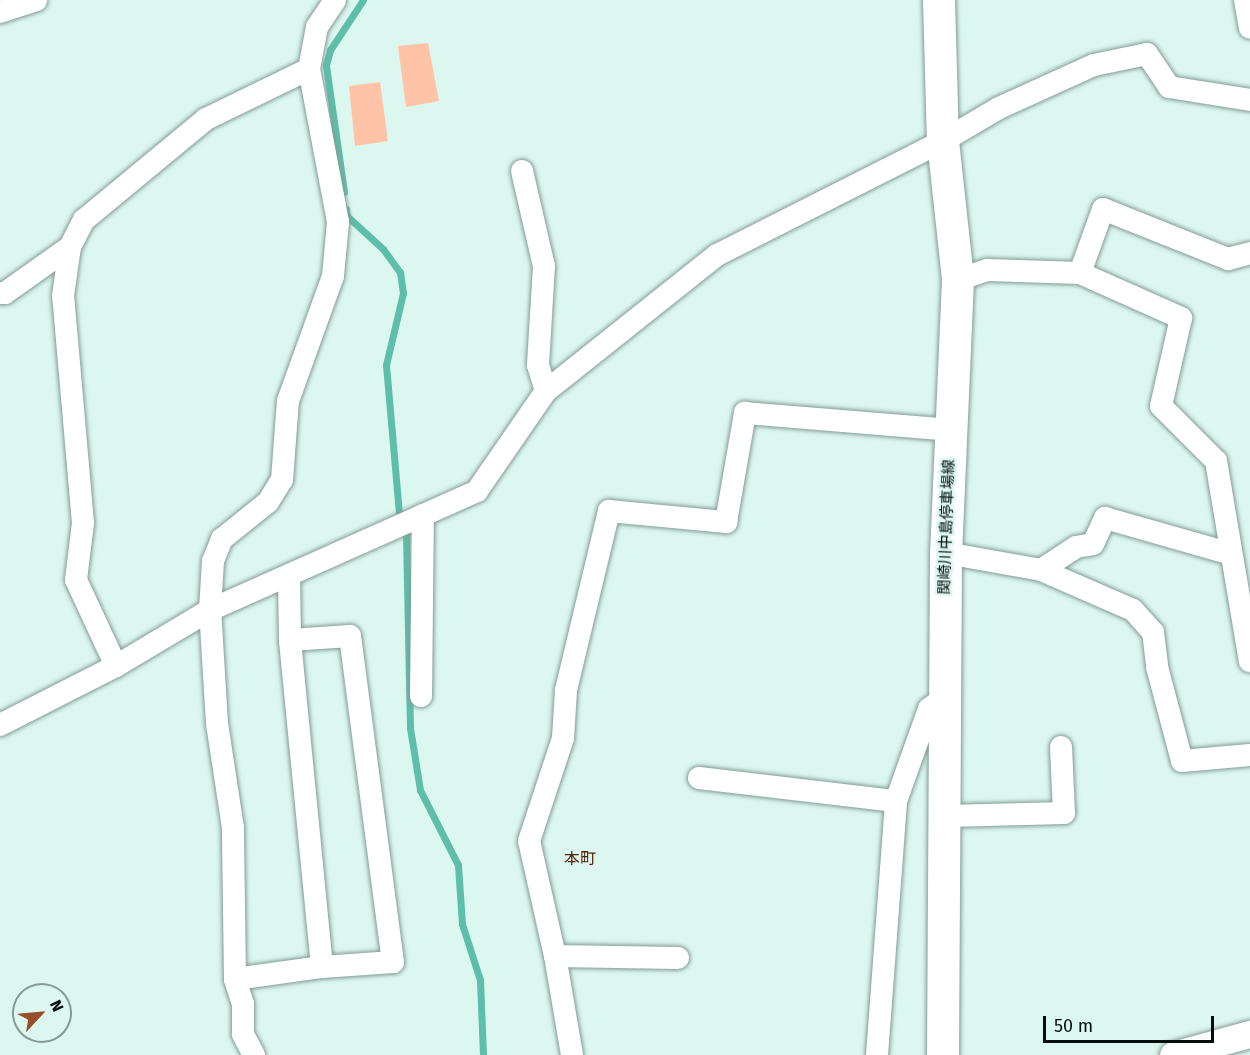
<!DOCTYPE html>
<html>
<head>
<meta charset="utf-8">
<style>
	body { margin:0 }
	#map { position:relative; width:1250px; height:1055px; overflow:hidden; background:#dcf7f0; font-family:"Fira Sans","Noto Sans JP",sans-serif }
	div>[style] { position:absolute }
	.stream>* { height:7px; margin:-3.5px; padding:0 3.5px; transform-origin:3.5px; border-radius:3.5px; background:#5dbea9 }
	.building>* { inset:0; background:#ffc4a7 }
	.roads { filter:drop-shadow(0 0 2px #839c95) drop-shadow(0 0 2px #839c95) }
	.minor>* { height:22px; margin:-11px; padding:0 11px; transform-origin:11px; border-radius:11px; background:#fff }
	.tertiary>* { height:27px; margin:-13.5px; padding:0 13.5px; transform-origin:13.5px; border-radius:13.5px; background:#fff }
	.secondary>* { height:32px; margin:-16px; padding:0 16px; transform-origin:16px; border-radius:16px; background:#fff }
	span { translate:-50% -50%; white-space:nowrap; text-align:center; line-height:1.15; -webkit-text-stroke:5px #dcf7f0; paint-order:stroke }
	.street-label { font-size:15px; color:#060e0c }
	.neighbourhood-label { font-size:16px; color:#532407 }
	.north { position:absolute; left:12px; top:983px; width:60px; height:60px; box-sizing:border-box; background:#dcf7f0; border:2px solid #869a95; border-radius:50%; rotate:64deg; font-size:16px; font-weight:700; line-height:24px; text-align:center; color:#060e0c }
	.north::after { content:''; display:block; margin:auto; width:21px; height:27px; background:#964f28; clip-path:polygon(50% 0,100% 100%,50% 72%,0 100%) }
	.scale { position:absolute; left:1043px; top:1016px; width:171px; height:27px; box-sizing:border-box; border:3px solid #060e0c; border-top:0; padding-left:8px; font-size:18px; line-height:21px; white-space:nowrap; color:#060e0c; -webkit-text-stroke:4px #dcf7f0; paint-order:stroke }
</style>
</head>
<body>
<div id="map">
	<div class="stream">
		<i style="left:344px;top:192px;width:128px;rotate:-98.1deg"></i>
		<i style="left:326px;top:65px;width:16px;rotate:-75deg"></i>
		<i style="left:330px;top:50px;width:60px;rotate:-56.6deg"></i>
		<i style="left:346px;top:209px;width:7px;rotate:82deg"></i>
		<i style="left:347px;top:216px;width:49px;rotate:42.5deg"></i>
		<i style="left:383px;top:249px;width:29px;rotate:54deg"></i>
		<i style="left:400px;top:272px;width:21px;rotate:82deg"></i>
		<i style="left:403px;top:293px;width:74px;rotate:103.3deg"></i>
		<i style="left:386px;top:365px;width:151px;rotate:85deg"></i>
		<i style="left:406px;top:536px;width:192px;rotate:88.8deg"></i>
		<i style="left:410px;top:728px;width:63px;rotate:80.8deg"></i>
		<i style="left:420px;top:790px;width:84px;rotate:63.1deg"></i>
		<i style="left:458px;top:865px;width:59px;rotate:86.1deg"></i>
		<i style="left:462px;top:924px;width:59px;rotate:72.2deg"></i>
		<i style="left:480px;top:980px;width:75px;rotate:87.7deg"></i>
	</div>
	<div class="building">
		<i style="clip-path:polygon(428px 43px,439px 101px,406px 107px,398px 46px)"></i>
		<i style="clip-path:polygon(380px 82px,388px 141px,355px 146px,349px 86px)"></i>
	</div>
	<div class="roads">
		<div class="minor">
			<i style="left:1245px;top:0;width:28px;rotate:80deg"></i>
			<i style="left:0;top:12px;width:38px;rotate:-18deg"></i>
			<i style="left:522px;top:171px;width:98px;rotate:77deg"></i>
			<i style="left:544px;top:266px;width:99px;rotate:93.5deg"></i>
			<i style="left:538px;top:365px;width:27px;rotate:73deg"></i>
			<i style="left:1080px;top:273px;width:68px;rotate:-70.2deg"></i>
			<i style="left:1103px;top:209px;width:135px;rotate:21.8deg"></i>
			<i style="left:1228px;top:259px;width:23px;rotate:-15deg"></i>
			<i style="left:958px;top:280px;width:31px;rotate:-19deg"></i>
			<i style="left:987px;top:270px;width:93px;rotate:1.8deg"></i>
			<i style="left:1080px;top:273px;width:111px;rotate:24deg"></i>
			<i style="left:1181px;top:318px;width:90px;rotate:102.8deg"></i>
			<i style="left:1161px;top:406px;width:78px;rotate:45deg"></i>
			<i style="left:1216px;top:461px;width:203px;rotate:80.4deg"></i>
			<i style="left:0;top:293px;width:5px"></i>
			<i style="left:5px;top:293px;width:80px;rotate:-35.3deg"></i>
			<i style="left:946px;top:553px;width:97px;rotate:10.1deg"></i>
			<i style="left:1041px;top:570px;width:100px;rotate:23.5deg"></i>
			<i style="left:1133px;top:610px;width:30px;rotate:48deg"></i>
			<i style="left:1153px;top:632px;width:35px;rotate:83deg"></i>
			<i style="left:1157px;top:667px;width:97px;rotate:75.1deg"></i>
			<i style="left:1182px;top:761px;width:68px;rotate:-5deg"></i>
			<i style="left:1041px;top:570px;width:42px;rotate:-33.3deg"></i>
			<i style="left:1076px;top:547px;width:17px;rotate:-10deg"></i>
			<i style="left:1093px;top:544px;width:29px;rotate:-65deg"></i>
			<i style="left:1105px;top:518px;width:131px;rotate:15.9deg"></i>
			<i style="left:290px;top:640px;width:60px;rotate:-3.8deg"></i>
			<i style="left:350px;top:636px;width:329px;rotate:82.5deg"></i>
			<i style="left:393px;top:962px;width:71px;rotate:176deg"></i>
			<i style="left:116px;top:666px;width:95px;rotate:-114.9deg"></i>
			<i style="left:76px;top:580px;width:57px;rotate:-83deg"></i>
			<i style="left:83px;top:523px;width:228px;rotate:-95deg"></i>
			<i style="left:63px;top:296px;width:49px;rotate:-81.9deg"></i>
			<i style="left:70px;top:247px;width:30px;rotate:-63deg"></i>
			<i style="left:84px;top:220px;width:158px;rotate:-39.6deg"></i>
			<i style="left:206px;top:119px;width:114px;rotate:-25.9deg"></i>
			<i style="left:421px;top:696px;width:181px;rotate:-89.4deg"></i>
			<i style="left:0;top:725px;width:130px;rotate:-27deg"></i>
			<i style="left:116px;top:666px;width:109px;rotate:-30.8deg"></i>
			<i style="left:210px;top:610px;width:292px;rotate:-24deg"></i>
			<i style="left:477px;top:491px;width:121px;rotate:-55.4deg"></i>
			<i style="left:546px;top:391px;width:218px;rotate:-38.5deg"></i>
			<i style="left:717px;top:255px;width:253px;rotate:-26.8deg"></i>
			<i style="left:943px;top:141px;width:65px;rotate:-30.5deg"></i>
			<i style="left:999px;top:108px;width:104px;rotate:-24.4deg"></i>
			<i style="left:1094px;top:65px;width:54px;rotate:-11.7deg"></i>
			<i style="left:1147px;top:54px;width:40px;rotate:56deg"></i>
			<i style="left:1169px;top:87px;width:82px;rotate:9.1deg"></i>
			<i style="left:699px;top:778px;width:198px;rotate:6.7deg"></i>
			<i style="left:947px;top:816px;width:117px;rotate:-1.5deg"></i>
			<i style="left:1064px;top:813px;width:66px;rotate:-92.6deg"></i>
			<i style="left:555px;top:956px;width:123px;rotate:0.9deg"></i>
			<i style="left:235px;top:979px;width:88px;rotate:-7.9deg"></i>
			<i style="left:322px;top:967px;width:329px;rotate:-95.6deg"></i>
			<i style="left:290px;top:640px;width:64px;rotate:-90.9deg"></i>
			<i style="left:254px;top:1055px;width:24px;rotate:-118deg"></i>
			<i style="left:243px;top:1034px;width:30px;rotate:-90deg"></i>
			<i style="left:243px;top:1004px;width:26px;rotate:-108deg"></i>
			<i style="left:235px;top:979px;width:151px;rotate:-90.8deg"></i>
			<i style="left:233px;top:828px;width:106px;rotate:-98.7deg"></i>
			<i style="left:217px;top:723px;width:113px;rotate:-93.5deg"></i>
			<i style="left:210px;top:610px;width:49px;rotate:-86.5deg"></i>
			<i style="left:213px;top:561px;width:24px;rotate:-68deg"></i>
			<i style="left:222px;top:539px;width:59px;rotate:-38.8deg"></i>
			<i style="left:268px;top:502px;width:26px;rotate:-58deg"></i>
			<i style="left:282px;top:480px;width:79px;rotate:-85.7deg"></i>
			<i style="left:288px;top:401px;width:133px;rotate:-70.2deg"></i>
			<i style="left:333px;top:276px;width:54px;rotate:-84.7deg"></i>
			<i style="left:338px;top:222px;width:156px;rotate:-100.7deg"></i>
			<i style="left:309px;top:69px;width:43px;rotate:-79.2deg"></i>
			<i style="left:317px;top:27px;width:32px;rotate:-56deg"></i>
			<i style="left:572px;top:1055px;width:100px;rotate:-99.7deg"></i>
			<i style="left:555px;top:956px;width:118px;rotate:-102.7deg"></i>
			<i style="left:529px;top:841px;width:108px;rotate:-71.7deg"></i>
			<i style="left:563px;top:738px;width:48px;rotate:-86.4deg"></i>
			<i style="left:566px;top:690px;width:184px;rotate:-76.5deg"></i>
			<i style="left:609px;top:511px;width:118px;rotate:5.4deg"></i>
			<i style="left:726px;top:522px;width:111px;rotate:-80.1deg"></i>
			<i style="left:745px;top:413px;width:206px;rotate:4.7deg"></i>
			<i style="left:877px;top:1055px;width:255px;rotate:-85.7deg"></i>
			<i style="left:896px;top:801px;width:98px;rotate:-70.3deg"></i>
			<i style="left:929px;top:709px;width:20px;rotate:-37deg"></i>
		</div>
		<div class="tertiary">
			<i style="left:1173px;top:1055px;width:80px;rotate:-15.3deg"></i>
		</div>
		<div class="secondary">
			<i style="left:939px;top:0;width:141px;rotate:88.4deg"></i>
			<i style="left:943px;top:141px;width:140px;rotate:83.8deg"></i>
			<i style="left:958px;top:280px;width:273px;rotate:92.5deg"></i>
			<i style="left:946px;top:553px;width:502px;rotate:90.34deg"></i>
		</div>
	</div>
	<div class="street-label">
		<span style="left:947px;top:527px;rotate:-88deg">関崎川中島停車場線</span>
	</div>
	<div class="neighbourhood-label">
		<span style="left:580px;top:859px">本町</span>
	</div>
	<div class="north">N</div>
	<div class="scale">50 m</div>
</div>
</body>
</html>
